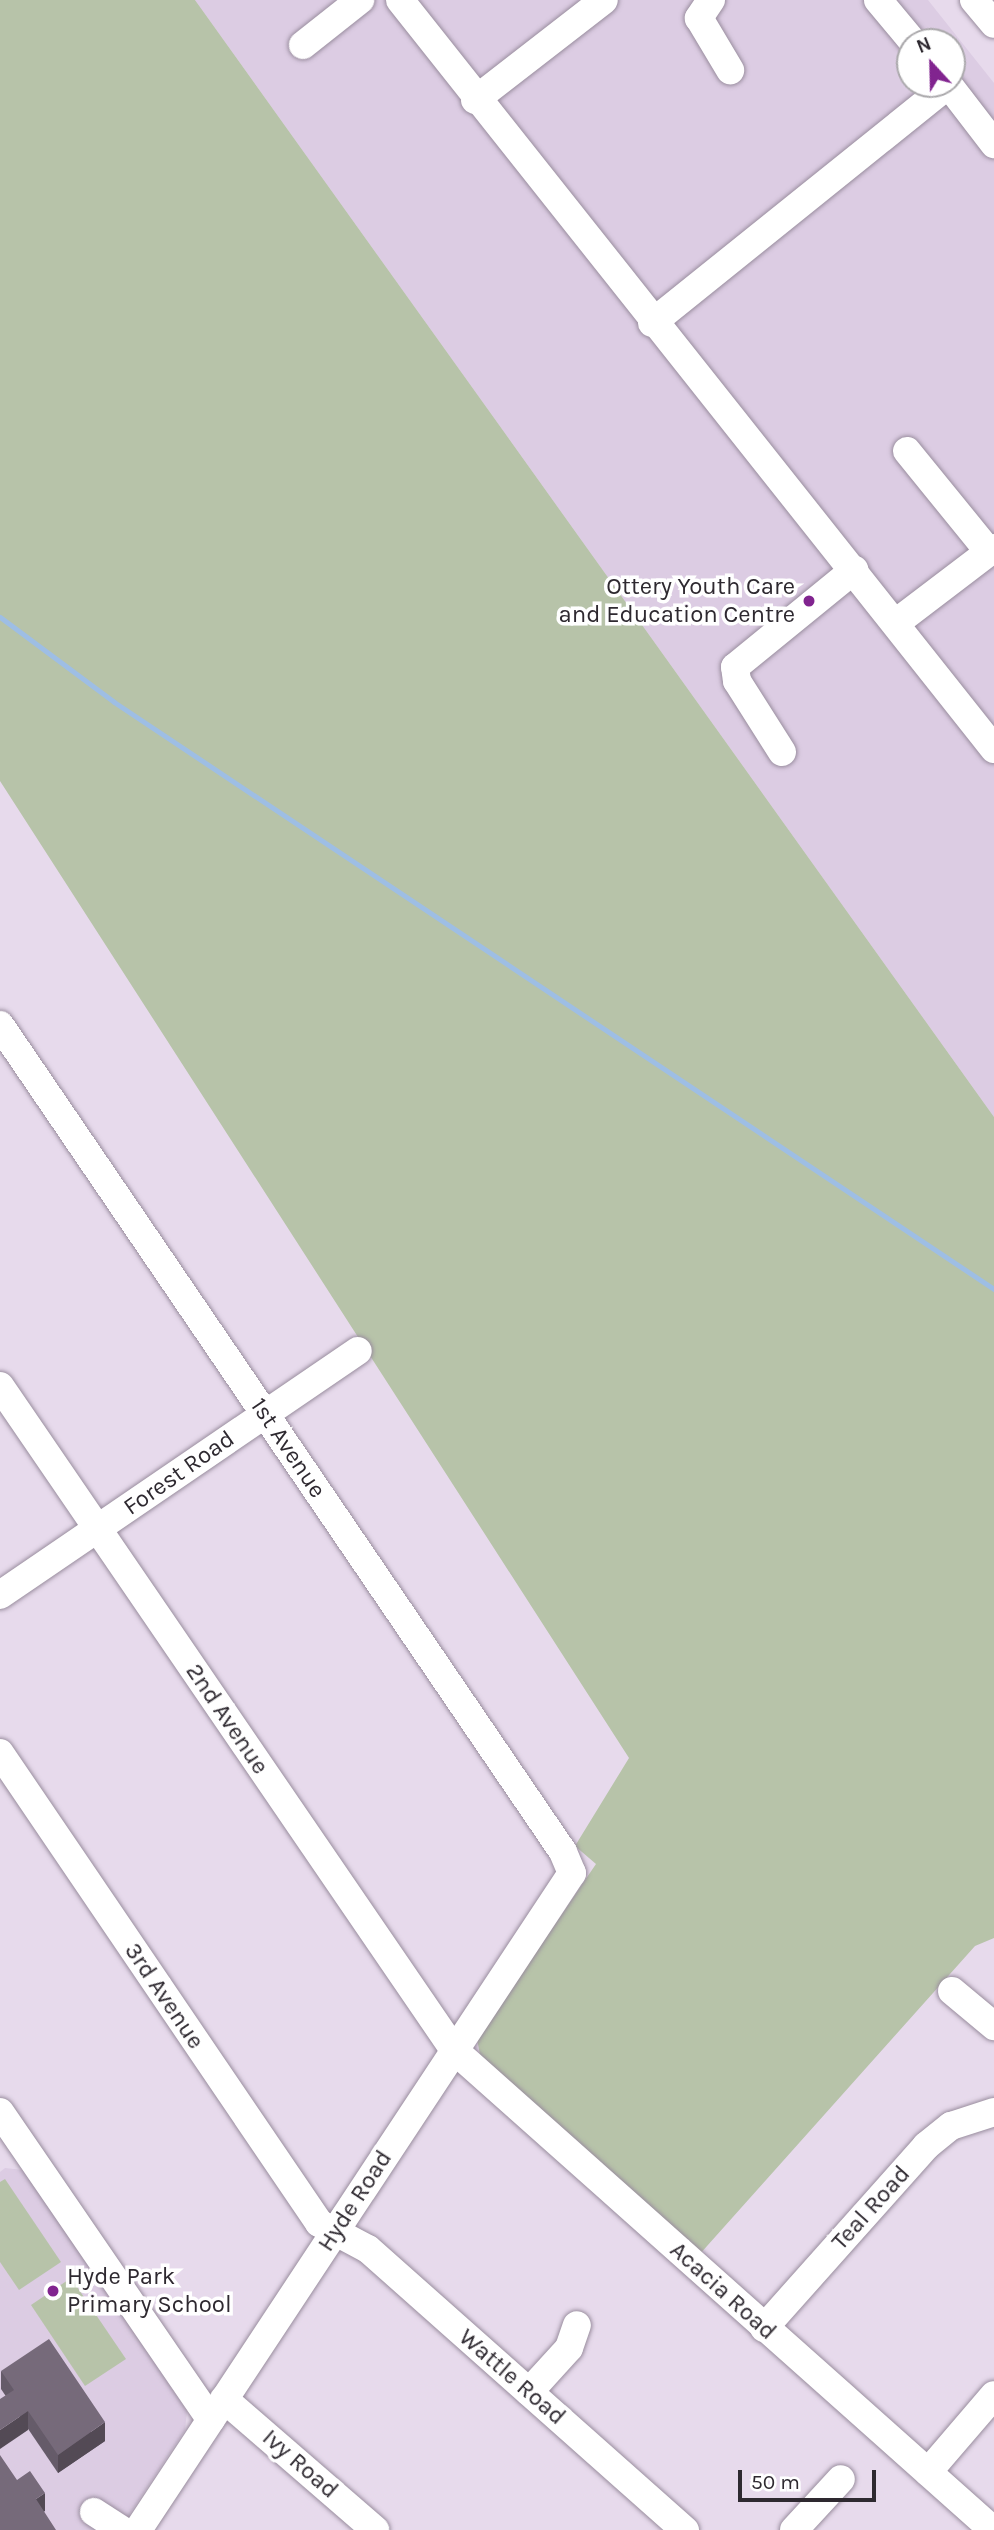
<!DOCTYPE html>
<html>
<head>
<meta charset="utf-8">
<style>
	body { margin:0 }
	#map { position:relative; width:994px; height:2530px; overflow:hidden; background:#e7daec; font-family:Karla,sans-serif }
	div>[style] { position:absolute }
	.built>* { inset:0; background:#dccce3 }
	.green>* { inset:0; background:#b7c3a9 }
	.stream>* { height:5px; margin:-2.5px; padding:0 2.5px; transform-origin:2.5px; border-radius:2.5px; background:#9ebee4 }
	.roads { filter:drop-shadow(0 0 2px #998d9e) drop-shadow(0 0 2px #998d9e) }
	.minor>* { height:28px; margin:-14px; padding:0 14px; transform-origin:14px; border-radius:14px; background:#fff }
	.wall>* { inset:0; background:#655b69 }
	.shaded-wall>* { inset:0; background:#534a55 }
	.building>* { inset:0; background:#766a7a }
	.dots>* { width:19px; height:19px; translate:-50% -50%; box-sizing:border-box; border:4px solid #fff; border-radius:50% }
	span { translate:-50% -50%; white-space:nowrap; text-align:center; line-height:1.15; -webkit-text-stroke:7px #fff; paint-order:stroke }
	.poi-label { font-size:24px; color:#2e2930 }
	.right { translate:-100% -50%; text-align:right }
	.left { translate:0 -50%; text-align:left }
	.street-label { font-size:24px; color:#2e2930 }
	.north { position:absolute; left:896px; top:28px; width:70px; height:70px; box-sizing:border-box; background:#fff; border:2px solid #aba9ac; border-radius:50%; rotate:338deg; font-size:19px; font-weight:700; line-height:28px; text-align:center; color:#2e2930 }
	.north::after { content:''; display:block; margin:auto; width:24px; height:32px; background:#81248f; clip-path:polygon(50% 0,100% 100%,50% 72%,0 100%) }
	.scale { position:absolute; left:738px; top:2470px; width:138px; height:32px; box-sizing:border-box; border:4px solid #2e2930; border-top:0; padding-left:9px; font-size:21px; line-height:24px; white-space:nowrap; color:#2e2930; -webkit-text-stroke:5px #fff; paint-order:stroke }
</style>
</head>
<body>
<div id="map">
	<div class="built">
		<i style="clip-path:polygon(evenodd,195px 0,928px 0,994px 83px,994px 1117px,195px 0,910px 42px,952px 42px,952px 84px,910px 84px,910px 42px)"></i>
		<i style="clip-path:polygon(5px 2168px,23px 2170px,187px 2411px,185px 2430px,119px 2530px,0 2530px,0 2172px)"></i>
	</div>
	<div class="green">
		<i style="clip-path:polygon(0 0,195px 0,994px 1117px,994px 1938px,975px 1946px,699px 2255px,481px 2060px,477px 2039px,596px 1864px,575px 1846px,629px 1758px,0 781px)"></i>
		<i style="clip-path:polygon(5px 2179px,61px 2262px,19px 2290px,0 2262px,0 2182px)"></i>
		<i style="clip-path:polygon(71px 2278px,126px 2359px,85px 2386px,31px 2305px)"></i>
	</div>
	<div class="stream">
		<i style="left:0;top:617px;width:142px;rotate:36.7deg"></i>
		<i style="left:114px;top:702px;width:1058px;rotate:33.71deg"></i>
	</div>
	<div class="roads">
		<div class="minor">
			<i style="left:400px;top:0;width:956px;rotate:51.58deg"></i>
			<i style="left:711px;top:0;width:22px;rotate:124deg"></i>
			<i style="left:699px;top:18px;width:61px;rotate:59.2deg"></i>
			<i style="left:878px;top:0;width:55px;rotate:50.2deg"></i>
			<i style="left:974px;top:0;width:31px;rotate:50deg"></i>
			<i style="left:303px;top:45px;width:73px;rotate:-38.3deg"></i>
			<i style="left:948px;top:84px;width:76px;rotate:52.5deg"></i>
			<i style="left:475px;top:100px;width:163px;rotate:-37.8deg"></i>
			<i style="left:652px;top:323px;width:380px;rotate:-38.8deg"></i>
			<i style="left:907px;top:451px;width:130px;rotate:50.9deg"></i>
			<i style="left:897px;top:622px;width:122px;rotate:-37.3deg"></i>
			<i style="left:782px;top:752px;width:84px;rotate:-122.4deg"></i>
			<i style="left:737px;top:681px;width:14px;rotate:-98deg"></i>
			<i style="left:735px;top:667px;width:154px;rotate:-39.2deg"></i>
			<i style="left:0;top:1025px;width:1000px;rotate:55.75deg"></i>
			<i style="left:563px;top:1852px;width:23px;rotate:67deg"></i>
			<i style="left:572px;top:1873px;width:787px;rotate:123.45deg"></i>
			<i style="left:0;top:1386px;width:804px;rotate:55.64deg"></i>
			<i style="left:454px;top:2050px;width:722px;rotate:41.69deg"></i>
			<i style="left:0;top:1595px;width:433px;rotate:-34.3deg"></i>
			<i style="left:0;top:1753px;width:568px;rotate:55.83deg"></i>
			<i style="left:319px;top:2223px;width:55px;rotate:28deg"></i>
			<i style="left:368px;top:2249px;width:424px;rotate:41.6deg"></i>
			<i style="left:952px;top:1991px;width:55px;rotate:39.8deg"></i>
			<i style="left:0;top:2112px;width:373px;rotate:55.6deg"></i>
			<i style="left:764px;top:2328px;width:244px;rotate:-48.3deg"></i>
			<i style="left:926px;top:2146px;width:32px;rotate:-39deg"></i>
			<i style="left:951px;top:2126px;width:45px;rotate:-18deg"></i>
			<i style="left:529px;top:2392px;width:59px;rotate:-47.7deg"></i>
			<i style="left:569px;top:2348px;width:24px;rotate:-71deg"></i>
			<i style="left:224px;top:2399px;width:200px;rotate:40.9deg"></i>
			<i style="left:928px;top:2472px;width:101px;rotate:-49.4deg"></i>
			<i style="left:94px;top:2512px;width:33px;rotate:33deg"></i>
			<i style="left:794px;top:2530px;width:69px;rotate:-47.3deg"></i>
		</div>
	</div>
	<div class="wall">
		<i style="clip-path:polygon(1px 2371px,105px 2441px,58px 2473px,1px 2389px)"></i>
	</div>
	<div class="shaded-wall">
		<i style="clip-path:polygon(28px 2411px,28px 2430px,0 2449px,0 2430px)"></i>
		<i style="clip-path:polygon(105px 2422px,105px 2441px,58px 2473px,58px 2455px)"></i>
		<i style="clip-path:polygon(45px 2493px,45px 2511px,36px 2517px,36px 2499px)"></i>
	</div>
	<div class="building">
		<i style="clip-path:polygon(49px 2339px,105px 2422px,58px 2455px,28px 2411px,0 2430px,0 2399px,14px 2390px,1px 2371px)"></i>
		<i style="clip-path:polygon(0 2455px,17px 2480px,30px 2471px,45px 2493px,36px 2499px,56px 2530px,0 2530px)"></i>
	</div>
	<div class="dots">
		<i style="left:809px;top:601px;background:#81248f"></i>
		<i style="left:53px;top:2291px;background:#81248f"></i>
	</div>
	<div class="poi-label">
		<span class="right" style="left:795px;top:601px">Ottery Youth Care<br>and Education Centre</span>
		<span class="left" style="left:67px;top:2291px">Hyde Park<br>Primary School</span>
	</div>
	<div class="street-label">
		<span style="left:288px;top:1448px;rotate:56deg">1st Avenue</span>
		<span style="left:179px;top:1473px;rotate:-35deg">Forest Road</span>
		<span style="left:227px;top:1719px;rotate:56deg">2nd Avenue</span>
		<span style="left:164px;top:1996px;rotate:56deg">3rd Avenue</span>
		<span style="left:355px;top:2201px;rotate:-57deg">Hyde Road</span>
		<span style="left:871px;top:2208px;rotate:-48deg">Teal Road</span>
		<span style="left:723px;top:2291px;rotate:42deg">Acacia Road</span>
		<span style="left:512px;top:2377px;rotate:41deg">Wattle Road</span>
		<span style="left:300px;top:2464px;rotate:41deg">Ivy Road</span>
	</div>
	<div class="north">N</div>
	<div class="scale">50 m</div>
</div>
</body>
</html>
